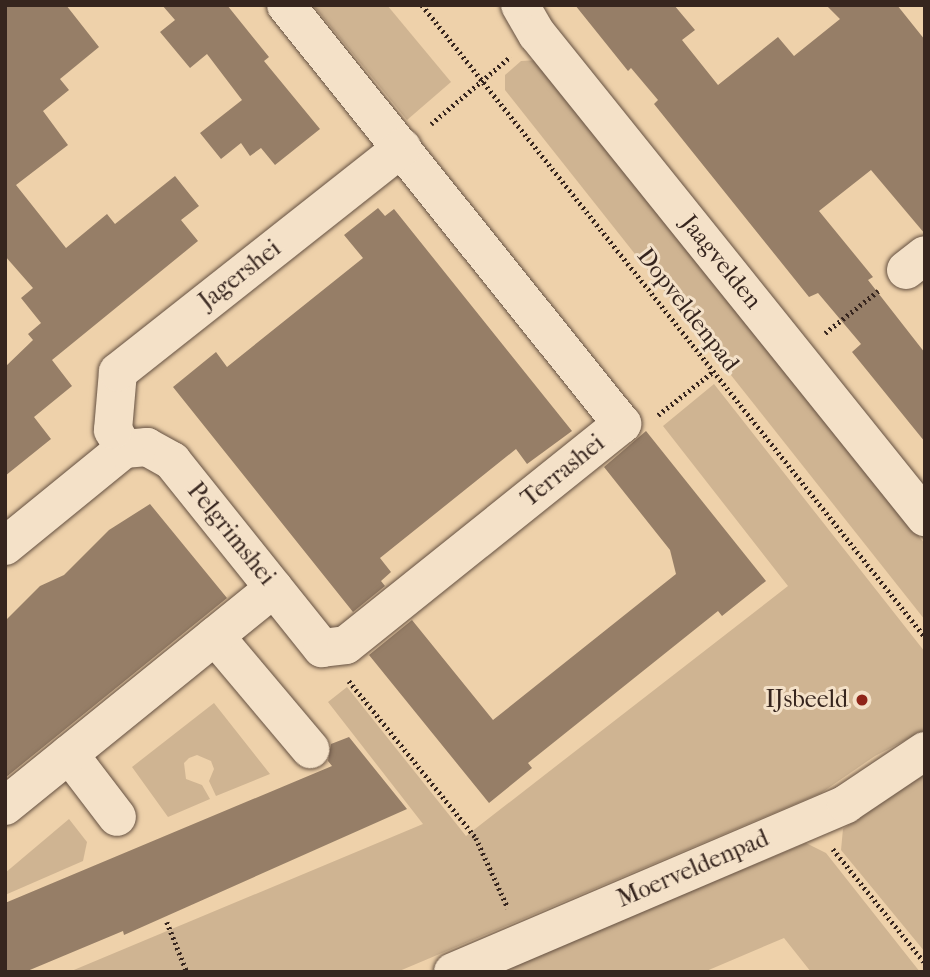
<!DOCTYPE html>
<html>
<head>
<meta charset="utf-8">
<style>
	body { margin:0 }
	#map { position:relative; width:930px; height:977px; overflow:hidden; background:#eed1aa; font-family:"IM FELL French Canon",serif }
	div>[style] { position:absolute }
	.green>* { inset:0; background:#cfb492 }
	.building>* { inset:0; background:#967e67 }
	.path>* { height:4.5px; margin-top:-2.25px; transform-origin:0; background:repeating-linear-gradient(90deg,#36251e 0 2px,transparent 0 5.5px) }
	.roads { filter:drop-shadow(0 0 2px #645041) drop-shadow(0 0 2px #645041) }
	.minor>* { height:38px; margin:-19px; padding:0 19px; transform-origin:19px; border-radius:19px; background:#f4e1c8 }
	.dots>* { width:19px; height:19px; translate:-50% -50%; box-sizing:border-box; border:4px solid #f4e1c8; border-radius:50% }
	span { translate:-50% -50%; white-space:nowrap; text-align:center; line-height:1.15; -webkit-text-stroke:6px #f4e1c8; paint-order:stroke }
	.street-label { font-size:24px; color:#36251e }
	.poi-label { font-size:24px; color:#36251e }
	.right { translate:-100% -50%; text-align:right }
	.frame { position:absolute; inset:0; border:7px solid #36251e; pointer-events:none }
</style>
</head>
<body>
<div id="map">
	<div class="green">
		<i style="clip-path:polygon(313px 5px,387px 5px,451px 82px,407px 120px)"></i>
		<i style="clip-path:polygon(540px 60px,925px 544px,925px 620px,505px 90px,505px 75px,521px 61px)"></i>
		<i style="clip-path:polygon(714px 384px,925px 652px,925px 730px,875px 756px,821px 793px,397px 972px,69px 972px,423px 824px,328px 702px,347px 687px,466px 836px,788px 586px,663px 426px)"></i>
		<i style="clip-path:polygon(214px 703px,270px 774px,216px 796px,209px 781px,214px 769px,211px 761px,197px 755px,189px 758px,184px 763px,186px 779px,202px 785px,210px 799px,168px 817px,132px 767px)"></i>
		<i style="clip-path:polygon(925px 774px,925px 952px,841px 850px,843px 829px)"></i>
		<i style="clip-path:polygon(69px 819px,87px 842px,83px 861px,5px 895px,5px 873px)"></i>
		<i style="clip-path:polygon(806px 843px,826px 853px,920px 972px,811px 972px,784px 938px,704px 972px,498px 972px)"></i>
	</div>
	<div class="building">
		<i style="clip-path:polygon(5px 5px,66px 5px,99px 47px,60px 79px,69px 90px,43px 111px,68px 145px,16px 185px,66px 248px,107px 214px,115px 224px,175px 176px,199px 206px,181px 220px,198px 241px,52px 360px,72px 386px,34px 417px,51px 439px,5px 476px,5px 367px,33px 340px,28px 334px,41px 323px,21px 298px,33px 288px,5px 256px)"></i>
		<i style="clip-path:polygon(162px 5px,227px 5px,269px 57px,264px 61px,320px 129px,275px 165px,261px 148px,250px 156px,241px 143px,221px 159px,200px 133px,242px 100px,207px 54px,190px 68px,160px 32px,175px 20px)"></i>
		<i style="clip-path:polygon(575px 5px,674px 5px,695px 30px,682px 40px,718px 85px,778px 37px,794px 56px,840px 19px,826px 5px,897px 5px,925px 40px,925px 234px,871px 170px,819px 211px,873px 277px,868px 280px,925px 353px,925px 442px,852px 352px,861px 344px,818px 293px,809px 297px,654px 104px,658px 100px,631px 68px,628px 71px)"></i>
		<i style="clip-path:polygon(378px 208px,385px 216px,394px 209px,572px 431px,527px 464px,516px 449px,380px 558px,391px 572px,381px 581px,385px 586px,353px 612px,173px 387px,216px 352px,227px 367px,363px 258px,344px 235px)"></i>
		<i style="clip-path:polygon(646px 431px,766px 581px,722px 616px,718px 611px,528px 763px,532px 768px,489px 803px,369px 655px,412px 620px,493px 720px,676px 574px,670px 550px,604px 467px)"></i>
		<i style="clip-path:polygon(150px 504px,227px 598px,5px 778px,5px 621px,40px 586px,64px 575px,109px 530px)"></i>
		<i style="clip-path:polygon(349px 737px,407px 809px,124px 935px,123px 931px,25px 972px,5px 972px,5px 903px,332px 766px,328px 761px,331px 744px)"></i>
	</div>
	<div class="path">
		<i style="left:422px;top:5px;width:808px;rotate:51.48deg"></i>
		<i style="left:431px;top:124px;width:104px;rotate:-40.3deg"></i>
		<i style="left:825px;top:333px;width:68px;rotate:-38.4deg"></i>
		<i style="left:658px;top:415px;width:71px;rotate:-38.2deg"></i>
		<i style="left:349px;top:681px;width:202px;rotate:51deg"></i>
		<i style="left:476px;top:838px;width:77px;rotate:65.4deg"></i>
		<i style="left:833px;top:849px;width:146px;rotate:51.1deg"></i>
		<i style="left:167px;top:922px;width:54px;rotate:68.2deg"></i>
	</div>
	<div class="roads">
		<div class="minor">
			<i style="left:520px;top:5px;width:34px;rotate:60deg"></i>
			<i style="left:537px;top:34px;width:620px;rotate:51.22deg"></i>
			<i style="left:906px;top:270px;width:24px;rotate:-38deg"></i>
			<i style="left:124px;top:449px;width:23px;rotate:-5deg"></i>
			<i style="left:147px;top:447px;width:29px;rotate:29deg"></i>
			<i style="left:172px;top:461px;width:240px;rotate:51.3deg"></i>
			<i style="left:322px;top:648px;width:24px;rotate:-7deg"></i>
			<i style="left:346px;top:645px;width:354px;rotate:-38.7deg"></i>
			<i style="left:622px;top:424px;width:537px;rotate:-128.73deg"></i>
			<i style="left:5px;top:546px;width:154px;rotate:-39.2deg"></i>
			<i style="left:124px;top:449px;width:22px;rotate:-120deg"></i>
			<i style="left:113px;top:430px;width:58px;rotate:-85.1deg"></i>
			<i style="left:118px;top:372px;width:362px;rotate:-38.3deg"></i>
			<i style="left:215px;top:636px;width:148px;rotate:49.9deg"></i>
			<i style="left:69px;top:754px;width:79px;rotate:52.7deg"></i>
			<i style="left:5px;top:806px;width:346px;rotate:-39deg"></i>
			<i style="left:453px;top:972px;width:427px;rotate:-23.1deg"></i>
			<i style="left:846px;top:804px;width:95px;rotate:-33.9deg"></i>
		</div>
	</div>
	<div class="dots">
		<i style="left:862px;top:700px;background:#8f2418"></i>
	</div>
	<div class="street-label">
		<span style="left:721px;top:262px;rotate:51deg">Jaagvelden</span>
		<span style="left:240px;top:275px;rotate:-38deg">Jagershei</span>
		<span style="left:688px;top:310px;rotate:52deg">Dopveldenpad</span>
		<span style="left:563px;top:471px;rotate:-39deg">Terrashei</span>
		<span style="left:231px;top:534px;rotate:51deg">Pelgrimshei</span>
		<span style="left:693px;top:869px;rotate:-23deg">Moerveldenpad</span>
	</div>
	<div class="poi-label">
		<span class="right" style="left:848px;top:700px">IJsbeeld</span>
	</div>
	<div class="frame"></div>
</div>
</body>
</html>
